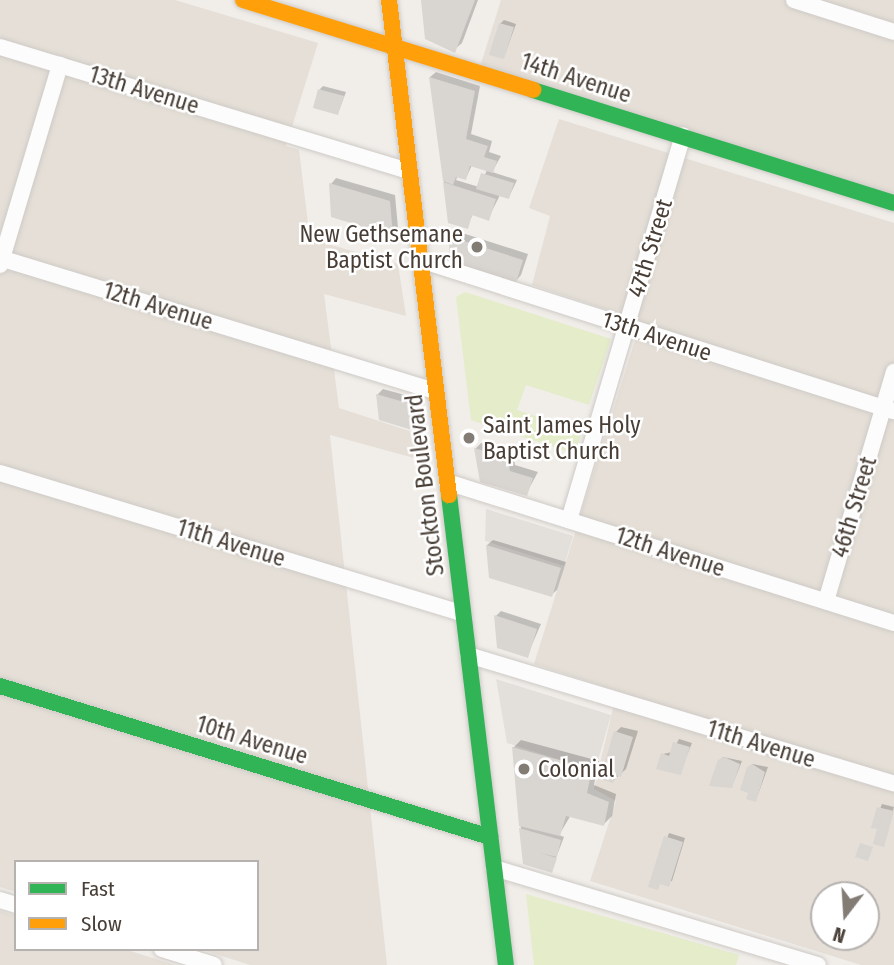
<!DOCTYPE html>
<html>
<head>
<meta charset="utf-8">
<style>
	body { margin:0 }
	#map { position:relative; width:894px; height:965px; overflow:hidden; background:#f1eeea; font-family:"Fira Sans Condensed",sans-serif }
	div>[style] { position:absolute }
	.residential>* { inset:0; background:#e5dfd7 }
	.green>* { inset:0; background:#e4ecc9 }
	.parking>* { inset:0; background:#e3dfdb }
	.shadow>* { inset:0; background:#0003 }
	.building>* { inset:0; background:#d9d5d1 }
	.roads { filter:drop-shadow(0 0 2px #cecac6) drop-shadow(0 0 2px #cecac6) }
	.street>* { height:16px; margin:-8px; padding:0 8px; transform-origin:8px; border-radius:8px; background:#fdfcfc }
	.fast>* { height:16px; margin:-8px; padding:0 8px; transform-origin:8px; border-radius:8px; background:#30b455 }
	.slow>* { height:16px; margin:-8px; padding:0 8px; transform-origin:8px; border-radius:8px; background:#ff9f0a }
	.dots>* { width:19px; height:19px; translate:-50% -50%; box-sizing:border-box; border:4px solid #fff; border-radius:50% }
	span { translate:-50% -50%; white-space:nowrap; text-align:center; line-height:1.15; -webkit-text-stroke:5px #fff; paint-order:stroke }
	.street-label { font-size:23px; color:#483e36 }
	.poi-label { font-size:23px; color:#483e36 }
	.right { translate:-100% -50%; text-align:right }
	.left { translate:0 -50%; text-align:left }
	.legend { position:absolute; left:14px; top:860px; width:245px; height:91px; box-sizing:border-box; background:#fff; border:2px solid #b6b2af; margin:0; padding:9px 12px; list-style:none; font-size:21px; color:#483e36 }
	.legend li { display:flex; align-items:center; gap:14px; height:35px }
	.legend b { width:35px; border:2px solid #b6b2af }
	.north { position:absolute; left:810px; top:881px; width:70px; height:70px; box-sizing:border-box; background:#fff; border:2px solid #b6b2af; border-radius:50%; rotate:197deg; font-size:19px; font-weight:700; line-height:28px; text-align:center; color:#483e36 }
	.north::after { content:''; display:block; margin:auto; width:24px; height:32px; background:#837c75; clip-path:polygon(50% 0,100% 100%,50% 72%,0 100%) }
</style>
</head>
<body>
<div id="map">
	<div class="residential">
		<i style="clip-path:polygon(0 0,175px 0,318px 43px,286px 146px,299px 150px,310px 239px,398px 264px,406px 316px,324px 294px,339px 408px,419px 434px,425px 461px,330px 435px,387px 965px,250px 965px,200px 949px,257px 949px,257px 862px,16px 862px,16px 892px,0 887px)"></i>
		<i style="clip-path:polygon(501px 0,894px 0,894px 199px,480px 67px)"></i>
		<i style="clip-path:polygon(evenodd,559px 119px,894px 223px,894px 965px,861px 965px,590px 881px,616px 801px,594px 789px,617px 691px,534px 664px,641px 321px,532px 285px,550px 216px,529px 208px,559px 119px,824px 895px,866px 895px,866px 937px,824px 937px,824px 895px)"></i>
		<i style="clip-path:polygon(0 911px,16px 916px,16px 949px,124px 949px,175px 965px,0 965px)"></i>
	</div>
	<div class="green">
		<i style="clip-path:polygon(465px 292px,611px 339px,589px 405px,526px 385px,517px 410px,582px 431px,575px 454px,471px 420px,456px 297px)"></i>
		<i style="clip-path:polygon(526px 894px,739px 955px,736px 965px,534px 965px)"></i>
	</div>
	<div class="parking">
		<i style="clip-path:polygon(486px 509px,573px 536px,564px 566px,485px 541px)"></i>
		<i style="clip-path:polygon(496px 679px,611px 715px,595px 771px,507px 743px)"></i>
	</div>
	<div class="shadow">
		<i style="clip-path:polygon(423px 0,478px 0,462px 43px,454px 50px)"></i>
		<i style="clip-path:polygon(504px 20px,516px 24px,504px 57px,500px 24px)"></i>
		<i style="clip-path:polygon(evenodd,436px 72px,480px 86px,471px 134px,492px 141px,489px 152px,501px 156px,492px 172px,517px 180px,509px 197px,500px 195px,488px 219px,473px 214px,467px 227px,444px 183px,430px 77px,436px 72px,472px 165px,487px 170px,479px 187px,456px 180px,458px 175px,466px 178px,472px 165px)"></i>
		<i style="clip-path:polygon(323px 86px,346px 92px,338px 113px,320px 89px)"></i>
		<i style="clip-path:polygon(336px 178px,395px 195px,398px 228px,392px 234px,331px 184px)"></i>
		<i style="clip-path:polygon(456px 231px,528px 254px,521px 275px,516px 281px,453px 261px,450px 237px)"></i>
		<i style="clip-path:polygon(383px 389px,416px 398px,420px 424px,414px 429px,381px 419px,378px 394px)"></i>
		<i style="clip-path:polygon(481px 443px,513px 453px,515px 465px,538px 472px,526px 494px,475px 449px)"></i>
		<i style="clip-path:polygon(493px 540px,566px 562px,557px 590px,551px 595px,490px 577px,487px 545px)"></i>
		<i style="clip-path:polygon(501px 611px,541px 624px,527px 656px,496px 616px)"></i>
		<i style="clip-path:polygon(621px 727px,638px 731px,626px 769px,613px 781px,616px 732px)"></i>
		<i style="clip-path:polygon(679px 739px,692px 743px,680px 773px,663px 754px,672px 752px)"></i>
		<i style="clip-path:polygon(521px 740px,599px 761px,594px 785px,616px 794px,612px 816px,604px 824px,571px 815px,559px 835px,564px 837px,551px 871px,521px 829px,513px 748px)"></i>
		<i style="clip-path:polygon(723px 757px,742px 761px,732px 786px,719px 761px)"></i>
		<i style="clip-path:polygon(752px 764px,768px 767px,756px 800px,750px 791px)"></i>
		<i style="clip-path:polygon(882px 804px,894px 807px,883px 845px,880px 828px,873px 826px)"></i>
		<i style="clip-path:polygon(669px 833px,685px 838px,672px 881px,650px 885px)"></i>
	</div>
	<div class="building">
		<i style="clip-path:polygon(421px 0,475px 0,455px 53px,425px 39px)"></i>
		<i style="clip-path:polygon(499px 23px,514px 27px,504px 59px,489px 55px)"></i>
		<i style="clip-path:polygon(429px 77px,475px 91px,466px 139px,488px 146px,484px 157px,497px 161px,493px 173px,470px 166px,466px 180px,456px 177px,453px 185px,443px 181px)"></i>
		<i style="clip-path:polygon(318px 89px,344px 96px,338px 115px,313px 108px)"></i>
		<i style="clip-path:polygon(481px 173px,514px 183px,509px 199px,476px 189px)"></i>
		<i style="clip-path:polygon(443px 182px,496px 199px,489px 221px,472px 215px,468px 229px,448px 223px)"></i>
		<i style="clip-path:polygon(329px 183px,390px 201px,393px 236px,331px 217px)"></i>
		<i style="clip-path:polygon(448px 236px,523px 260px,516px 283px,451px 263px)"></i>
		<i style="clip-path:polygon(376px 394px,411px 404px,415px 431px,379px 420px)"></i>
		<i style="clip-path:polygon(474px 448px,508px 458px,510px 471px,533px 478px,527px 496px,480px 482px)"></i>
		<i style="clip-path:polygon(486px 545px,561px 568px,552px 597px,489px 578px)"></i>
		<i style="clip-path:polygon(494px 615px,537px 629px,528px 658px,497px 648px)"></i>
		<i style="clip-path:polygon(614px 731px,633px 737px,621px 777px,615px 775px,613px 783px,600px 779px)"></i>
		<i style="clip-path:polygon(673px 742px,690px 747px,681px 775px,656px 769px,661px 753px,669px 756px)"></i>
		<i style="clip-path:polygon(512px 747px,592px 769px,587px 793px,609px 802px,604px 826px,566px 816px,560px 836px,519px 826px)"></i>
		<i style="clip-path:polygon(724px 757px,740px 764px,732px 788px,709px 786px,718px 760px)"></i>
		<i style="clip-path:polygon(752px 764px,765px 772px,756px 802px,746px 799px,748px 793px,740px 790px,747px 767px)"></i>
		<i style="clip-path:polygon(877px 807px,894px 811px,884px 847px,873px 844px,877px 829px,871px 828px)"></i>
		<i style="clip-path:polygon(519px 828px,561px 840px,557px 857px,540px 853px,557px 858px,552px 873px,523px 864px)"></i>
		<i style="clip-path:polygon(664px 836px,683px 842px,669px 887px,660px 884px,658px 890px,648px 887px)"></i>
		<i style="clip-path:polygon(860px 843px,873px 847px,868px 861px,855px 857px)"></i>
	</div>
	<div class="roads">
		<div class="street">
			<i style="left:794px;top:0;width:105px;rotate:17.7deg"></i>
			<i style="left:0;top:47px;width:427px;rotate:16.9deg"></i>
			<i style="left:0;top:258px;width:456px;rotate:17deg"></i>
			<i style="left:420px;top:260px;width:497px;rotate:17.7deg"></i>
			<i style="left:0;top:265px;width:209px;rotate:-73.3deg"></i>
			<i style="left:0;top:473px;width:484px;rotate:16.9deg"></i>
			<i style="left:447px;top:482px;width:469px;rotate:17.5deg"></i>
			<i style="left:569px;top:520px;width:401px;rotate:-73.5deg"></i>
			<i style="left:826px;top:601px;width:239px;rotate:-73.5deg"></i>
			<i style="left:468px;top:655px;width:445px;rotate:16.8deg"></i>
			<i style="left:494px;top:868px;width:338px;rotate:16.7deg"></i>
			<i style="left:0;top:900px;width:17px;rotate:17deg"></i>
			<i style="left:162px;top:949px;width:54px;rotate:17.1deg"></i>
		</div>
		<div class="fast">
			<i style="left:533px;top:90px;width:378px;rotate:17.4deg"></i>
			<i style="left:449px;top:495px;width:473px;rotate:83.1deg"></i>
			<i style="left:0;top:686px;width:513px;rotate:17.13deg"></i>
		</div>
		<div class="slow">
			<i style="left:243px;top:0;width:304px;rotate:17.2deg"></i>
			<i style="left:389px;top:0;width:499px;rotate:83.1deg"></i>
		</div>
	</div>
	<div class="dots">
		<i style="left:477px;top:247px;background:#837c75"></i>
		<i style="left:469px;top:438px;background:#837c75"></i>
		<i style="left:524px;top:769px;background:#837c75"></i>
	</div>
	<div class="street-label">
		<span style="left:576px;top:78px;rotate:18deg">14th Avenue</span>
		<span style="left:144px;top:90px;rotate:17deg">13th Avenue</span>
		<span style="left:650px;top:248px;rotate:-73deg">47th Street</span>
		<span style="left:158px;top:306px;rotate:17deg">12th Avenue</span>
		<span style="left:657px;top:336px;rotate:18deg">13th Avenue</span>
		<span style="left:425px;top:485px;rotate:-97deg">Stockton Boulevard</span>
		<span style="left:854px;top:507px;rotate:-73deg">46th Street</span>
		<span style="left:231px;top:543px;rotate:17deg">11th Avenue</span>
		<span style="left:670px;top:552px;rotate:18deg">12th Avenue</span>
		<span style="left:252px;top:740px;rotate:17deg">10th Avenue</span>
		<span style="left:761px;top:744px;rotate:17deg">11th Avenue</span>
	</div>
	<div class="poi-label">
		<span class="right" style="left:463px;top:247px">New Gethsemane<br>Baptist Church</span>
		<span class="left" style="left:483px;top:438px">Saint James Holy<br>Baptist Church</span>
		<span class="left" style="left:538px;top:769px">Colonial</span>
	</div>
	<ul class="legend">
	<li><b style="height:9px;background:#30b455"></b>Fast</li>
	<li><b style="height:9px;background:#ff9f0a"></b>Slow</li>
	</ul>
	<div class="north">N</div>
</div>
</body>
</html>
